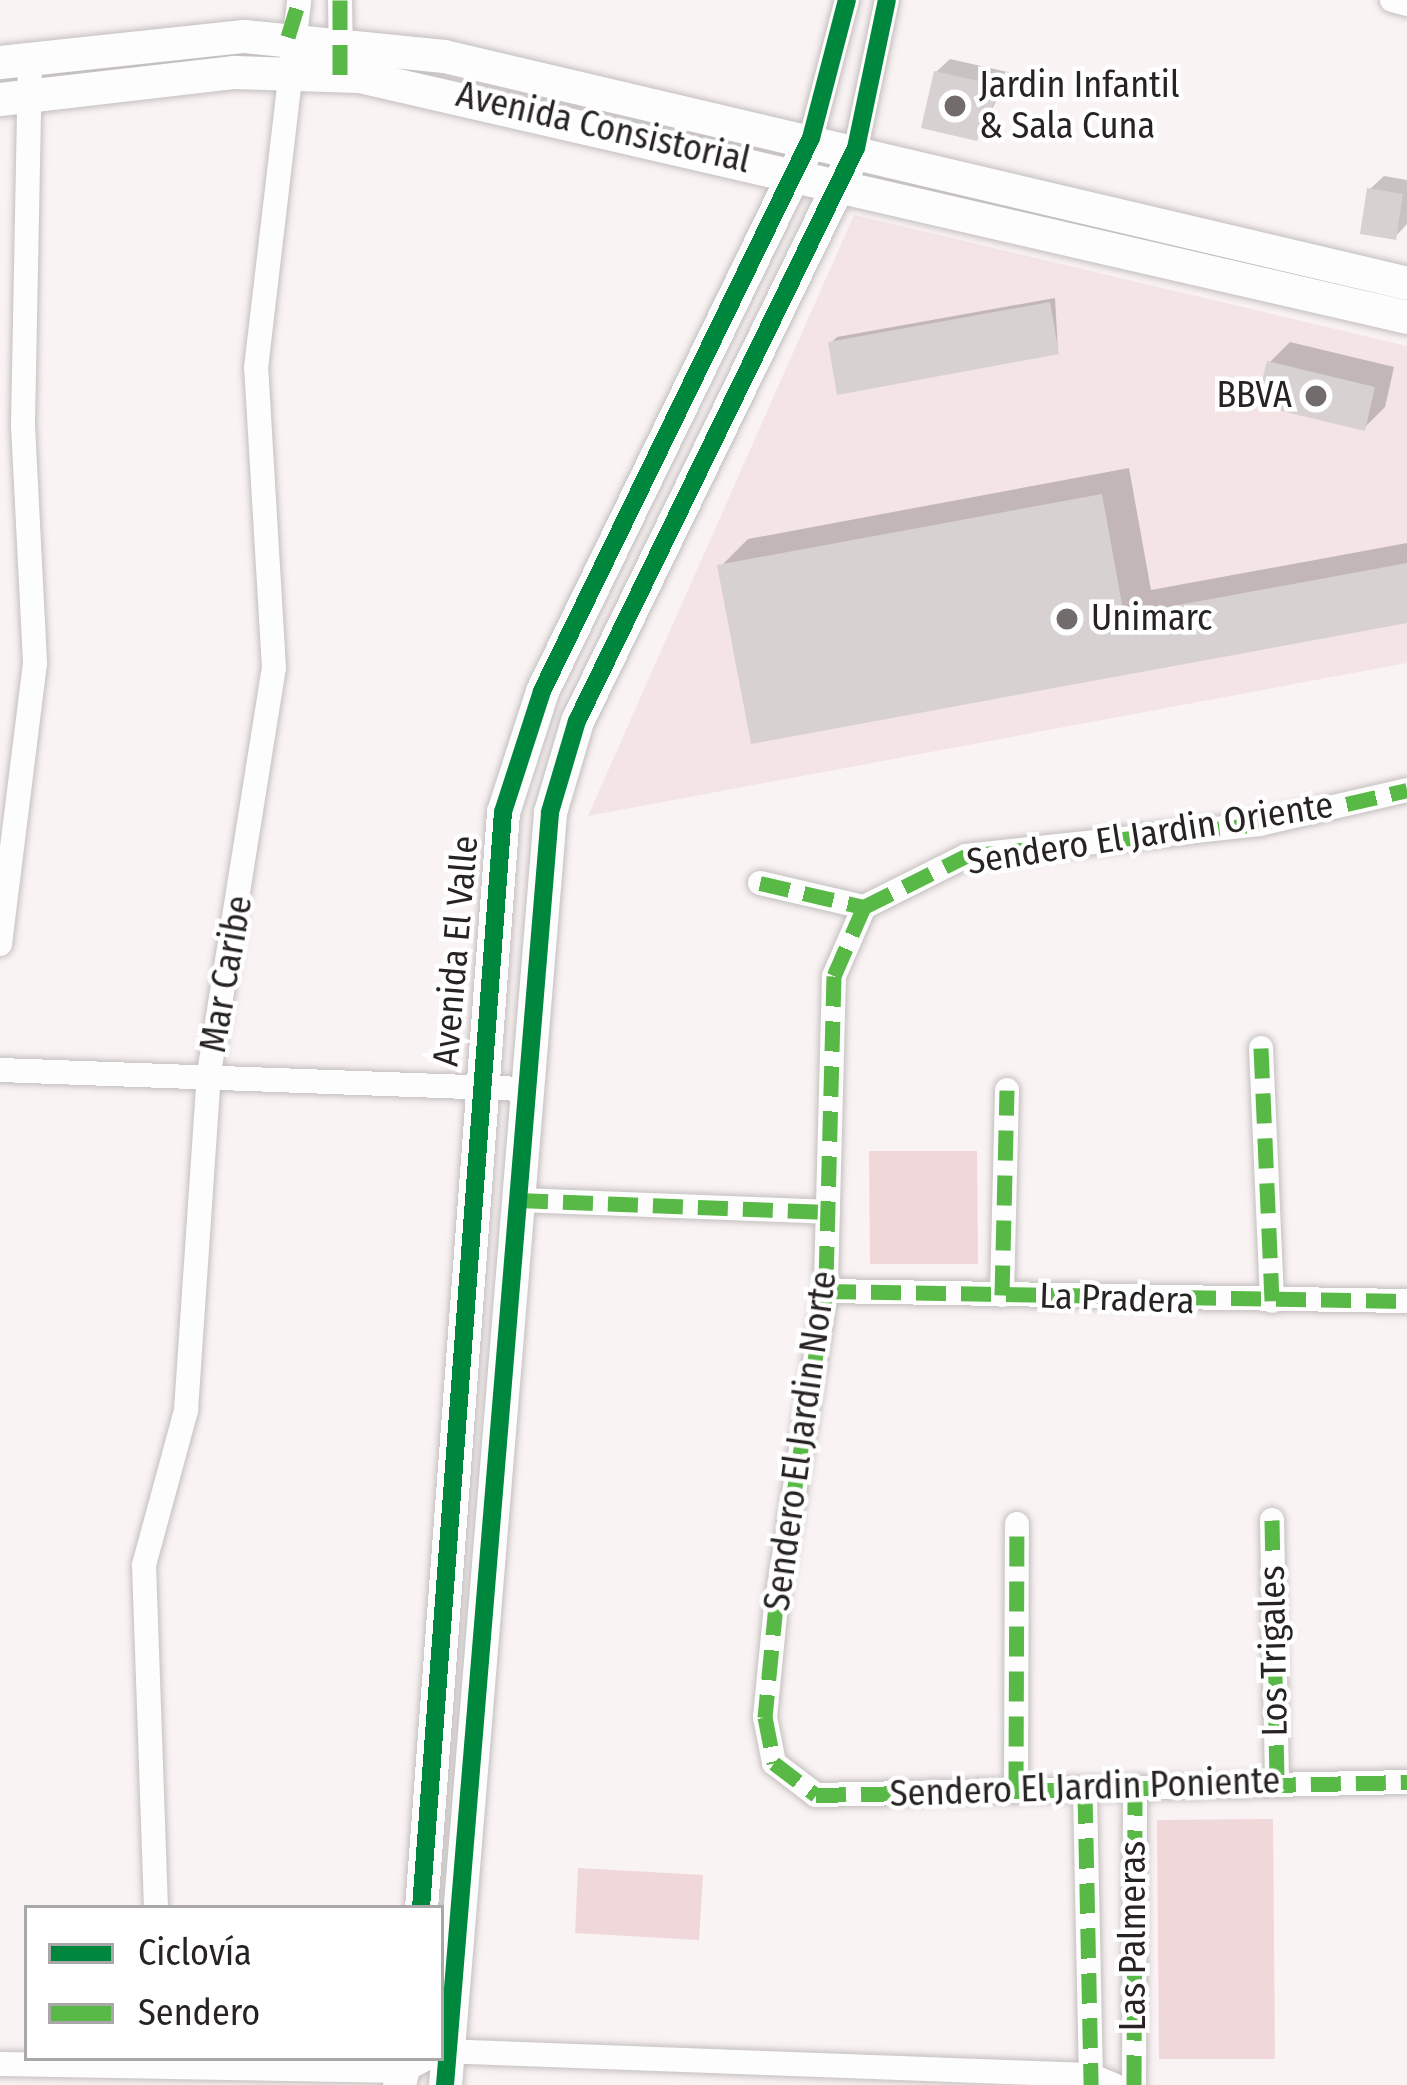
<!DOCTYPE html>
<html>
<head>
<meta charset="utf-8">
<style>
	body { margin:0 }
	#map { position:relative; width:1407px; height:2085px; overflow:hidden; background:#faf3f4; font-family:"Fira Sans Condensed",sans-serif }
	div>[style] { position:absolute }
	.built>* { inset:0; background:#f4e4e5 }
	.green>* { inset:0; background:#f0d7d9 }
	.shadow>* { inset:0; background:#0003 }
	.building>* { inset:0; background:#d7d1d2 }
	.roads { filter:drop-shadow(0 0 3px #c4bfbf) drop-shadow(0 0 3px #c4bfbf) }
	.street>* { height:24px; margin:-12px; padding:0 12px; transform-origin:12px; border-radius:12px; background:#fefdfd }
	.secondary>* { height:33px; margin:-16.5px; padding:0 16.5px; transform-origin:16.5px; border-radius:16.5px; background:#fefdfd }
	.quiet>* { height:15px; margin-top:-7.5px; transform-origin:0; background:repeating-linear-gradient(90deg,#58b947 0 30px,transparent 0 45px) }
	.cycleway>* { height:18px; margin:-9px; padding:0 9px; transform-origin:9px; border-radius:9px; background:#00873e }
	.dots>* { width:33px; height:33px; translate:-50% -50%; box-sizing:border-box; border:6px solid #fff; border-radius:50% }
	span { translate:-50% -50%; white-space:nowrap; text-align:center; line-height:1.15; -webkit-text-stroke:9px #fff; paint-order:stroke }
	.poi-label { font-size:36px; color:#282323 }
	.left { translate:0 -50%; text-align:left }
	.right { translate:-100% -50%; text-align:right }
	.street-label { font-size:36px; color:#282323 }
	.legend { position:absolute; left:24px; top:1905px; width:420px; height:156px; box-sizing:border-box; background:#fff; border:3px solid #a9a7a7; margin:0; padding:15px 21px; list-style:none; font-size:36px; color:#282323 }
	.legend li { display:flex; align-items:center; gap:24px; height:60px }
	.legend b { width:60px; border:3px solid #a9a7a7 }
</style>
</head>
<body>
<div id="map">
	<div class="built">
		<i style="clip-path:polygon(854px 215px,1407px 346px,1407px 663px,588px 816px)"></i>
	</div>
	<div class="green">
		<i style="clip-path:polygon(869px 1151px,977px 1151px,978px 1264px,870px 1264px)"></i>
		<i style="clip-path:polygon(1273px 1819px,1275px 2059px,1159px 2059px,1157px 1820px)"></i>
		<i style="clip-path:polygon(578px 1868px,703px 1875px,699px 1940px,575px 1933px)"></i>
	</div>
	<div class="shadow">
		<i style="clip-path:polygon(950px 59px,1012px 73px,976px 138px,936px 72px)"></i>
		<i style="clip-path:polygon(1384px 176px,1407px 180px,1407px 224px,1395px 237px,1370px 189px)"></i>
		<i style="clip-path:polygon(1055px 298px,1058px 351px,831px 343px,837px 337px)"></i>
		<i style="clip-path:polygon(1290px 342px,1394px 367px,1385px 407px,1364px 428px,1270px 362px)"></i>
		<i style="clip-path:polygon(1129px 468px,1151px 590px,1407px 543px,1407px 620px,753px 741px,721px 566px,748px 539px)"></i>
	</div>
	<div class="building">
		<i style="clip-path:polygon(934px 71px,1001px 86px,977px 141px,921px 128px)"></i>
		<i style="clip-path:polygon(1367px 188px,1403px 194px,1396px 240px,1360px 234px)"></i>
		<i style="clip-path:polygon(1050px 302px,1059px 354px,837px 395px,828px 342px)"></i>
		<i style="clip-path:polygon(1267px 361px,1375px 387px,1365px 431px,1256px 405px)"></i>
		<i style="clip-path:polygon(1102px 494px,1124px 615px,1407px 563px,1407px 623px,751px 744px,717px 565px)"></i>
	</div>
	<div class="roads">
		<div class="street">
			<i style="left:340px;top:0;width:60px;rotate:89deg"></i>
			<i style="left:1392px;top:0;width:16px;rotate:15deg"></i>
			<i style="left:811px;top:138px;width:143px;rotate:-75.4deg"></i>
			<i style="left:856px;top:148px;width:151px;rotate:-78.2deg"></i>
			<i style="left:760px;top:883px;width:107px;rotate:13deg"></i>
			<i style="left:864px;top:907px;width:114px;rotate:-26.6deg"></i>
			<i style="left:966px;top:856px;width:295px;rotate:-6.2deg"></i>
			<i style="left:1259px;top:824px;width:152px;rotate:-12.9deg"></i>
			<i style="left:864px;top:907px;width:75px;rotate:113.5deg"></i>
			<i style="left:834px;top:976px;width:315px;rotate:91.5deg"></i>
			<i style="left:826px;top:1291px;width:318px;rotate:99deg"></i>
			<i style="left:776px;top:1605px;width:113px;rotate:95.6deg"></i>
			<i style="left:765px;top:1717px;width:47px;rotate:78.9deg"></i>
			<i style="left:774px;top:1763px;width:53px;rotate:37.3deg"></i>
			<i style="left:816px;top:1795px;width:591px;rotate:-1.26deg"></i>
			<i style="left:0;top:944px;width:284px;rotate:-82.9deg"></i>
			<i style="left:35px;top:662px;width:238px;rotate:-92.9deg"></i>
			<i style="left:23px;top:424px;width:367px;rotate:-88.9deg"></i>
			<i style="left:1261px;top:1048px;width:253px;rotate:87.5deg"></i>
			<i style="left:0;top:1070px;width:524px;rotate:2.08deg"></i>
			<i style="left:518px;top:1200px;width:310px;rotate:2.2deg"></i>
			<i style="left:826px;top:1291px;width:581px;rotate:0.99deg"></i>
			<i style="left:1002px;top:1295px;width:205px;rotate:-88.6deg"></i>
			<i style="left:1272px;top:1520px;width:262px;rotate:88.9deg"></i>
			<i style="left:1016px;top:1791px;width:267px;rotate:-89.8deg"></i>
			<i style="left:1085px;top:1793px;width:292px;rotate:88.8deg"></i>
			<i style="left:156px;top:1908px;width:343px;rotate:-92deg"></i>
			<i style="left:144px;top:1565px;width:161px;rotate:-74.8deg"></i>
			<i style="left:186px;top:1410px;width:338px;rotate:-86.1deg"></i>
			<i style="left:209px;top:1073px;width:410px;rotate:-80.9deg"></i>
			<i style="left:274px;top:668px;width:301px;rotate:-93.4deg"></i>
			<i style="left:256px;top:368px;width:371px;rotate:-83.3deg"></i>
			<i style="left:441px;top:2051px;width:649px;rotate:2.12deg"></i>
			<i style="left:1090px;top:2075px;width:26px;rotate:23deg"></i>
			<i style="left:0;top:2064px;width:402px;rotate:1deg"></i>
			<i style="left:402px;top:2071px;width:28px;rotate:-27deg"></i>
			<i style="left:1134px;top:2085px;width:298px;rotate:-89.8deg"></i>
		</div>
		<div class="secondary">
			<i style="left:0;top:62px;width:245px;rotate:-6.1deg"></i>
			<i style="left:244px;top:36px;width:201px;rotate:5.7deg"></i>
			<i style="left:444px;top:56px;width:989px;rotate:13.26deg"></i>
			<i style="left:0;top:99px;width:236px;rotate:-6.6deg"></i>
			<i style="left:234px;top:72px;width:125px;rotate:1.8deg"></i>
			<i style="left:359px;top:76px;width:1075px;rotate:12.95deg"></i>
			<i style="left:421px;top:1908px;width:1099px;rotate:-85.72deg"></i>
			<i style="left:503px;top:812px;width:127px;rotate:-72.1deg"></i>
			<i style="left:542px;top:691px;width:615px;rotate:-64.06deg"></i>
			<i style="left:399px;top:2085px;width:28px;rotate:-77deg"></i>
			<i style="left:445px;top:2085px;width:1277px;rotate:-85.28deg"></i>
			<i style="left:550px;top:812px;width:95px;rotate:-73.5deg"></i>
			<i style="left:577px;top:721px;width:637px;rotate:-64.04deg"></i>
		</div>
	</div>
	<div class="quiet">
		<i style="left:340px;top:0;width:75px;rotate:90deg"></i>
		<i style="left:288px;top:37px;width:39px;rotate:-73deg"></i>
		<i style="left:760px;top:883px;width:107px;rotate:13deg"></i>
		<i style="left:864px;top:907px;width:114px;rotate:-26.6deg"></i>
		<i style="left:966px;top:856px;width:295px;rotate:-6.2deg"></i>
		<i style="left:1259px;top:824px;width:152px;rotate:-12.9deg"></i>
		<i style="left:864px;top:907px;width:75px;rotate:113.5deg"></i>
		<i style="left:834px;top:976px;width:315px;rotate:91.5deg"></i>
		<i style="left:826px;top:1291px;width:318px;rotate:99deg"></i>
		<i style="left:776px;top:1605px;width:113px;rotate:95.6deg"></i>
		<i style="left:765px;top:1717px;width:47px;rotate:78.9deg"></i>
		<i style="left:774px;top:1763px;width:53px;rotate:37.3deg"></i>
		<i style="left:816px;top:1795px;width:591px;rotate:-1.26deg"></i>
		<i style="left:1261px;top:1048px;width:253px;rotate:87.5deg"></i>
		<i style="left:518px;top:1200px;width:310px;rotate:2.2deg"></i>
		<i style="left:826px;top:1291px;width:581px;rotate:0.99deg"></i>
		<i style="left:1002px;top:1295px;width:205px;rotate:-88.6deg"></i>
		<i style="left:1272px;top:1520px;width:262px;rotate:88.9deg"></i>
		<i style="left:1016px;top:1791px;width:267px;rotate:-89.8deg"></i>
		<i style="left:1085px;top:1793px;width:292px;rotate:88.8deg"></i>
		<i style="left:1134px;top:2085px;width:298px;rotate:-89.8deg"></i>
	</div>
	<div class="cycleway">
		<i style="left:421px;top:1908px;width:1099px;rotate:-85.72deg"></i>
		<i style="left:503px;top:812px;width:127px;rotate:-72.1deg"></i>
		<i style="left:542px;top:691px;width:615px;rotate:-64.06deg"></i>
		<i style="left:811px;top:138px;width:143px;rotate:-75.4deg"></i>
		<i style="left:445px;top:2085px;width:1277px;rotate:-85.28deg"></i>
		<i style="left:550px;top:812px;width:95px;rotate:-73.5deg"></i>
		<i style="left:577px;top:721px;width:637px;rotate:-64.04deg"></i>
		<i style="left:856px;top:148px;width:151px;rotate:-78.2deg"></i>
	</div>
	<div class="dots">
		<i style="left:955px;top:106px;background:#726c6c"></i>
		<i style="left:1316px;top:396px;background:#726c6c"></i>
		<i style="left:1067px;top:619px;background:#726c6c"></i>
	</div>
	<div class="poi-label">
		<span class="left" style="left:979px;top:106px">Jardin Infantil<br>&amp; Sala Cuna</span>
		<span class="right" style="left:1292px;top:396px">BBVA</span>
		<span class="left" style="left:1091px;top:619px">Unimarc</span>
	</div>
	<div class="street-label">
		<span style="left:603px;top:128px;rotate:13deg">Avenida Consistorial</span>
		<span style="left:1150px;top:834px;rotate:-9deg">Sendero El Jardin Oriente</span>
		<span style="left:456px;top:951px;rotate:-85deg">Avenida El Valle</span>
		<span style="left:227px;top:974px;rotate:-80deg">Mar Caribe</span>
		<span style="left:1117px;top:1299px;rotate:2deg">La Pradera</span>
		<span style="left:801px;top:1441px;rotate:-82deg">Sendero El Jardin Norte</span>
		<span style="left:1274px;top:1651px;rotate:-91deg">Los Trigales</span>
		<span style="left:1085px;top:1788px;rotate:-2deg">Sendero El Jardin Poniente</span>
		<span style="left:1134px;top:1936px;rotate:-90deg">Las Palmeras</span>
	</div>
	<ul class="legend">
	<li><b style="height:15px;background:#00873e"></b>Ciclovía</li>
	<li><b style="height:15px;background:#58b947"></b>Sendero</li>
	</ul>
</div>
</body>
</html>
